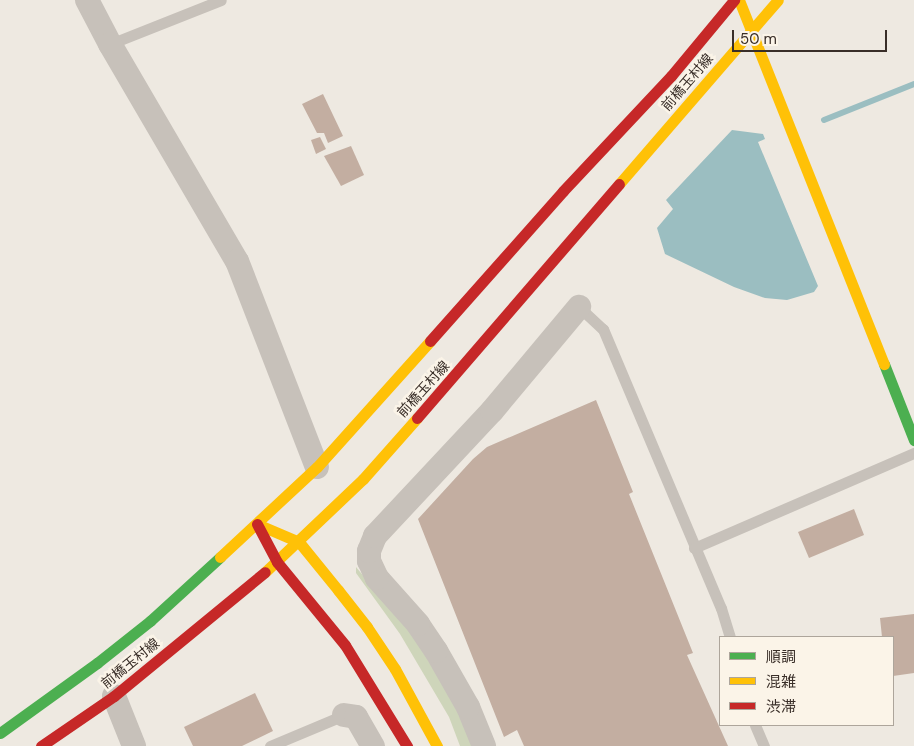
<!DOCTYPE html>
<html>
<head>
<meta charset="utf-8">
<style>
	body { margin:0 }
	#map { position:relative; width:914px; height:746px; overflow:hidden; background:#eee9e1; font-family:"DM Sans","Noto Sans JP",sans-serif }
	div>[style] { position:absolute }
	.green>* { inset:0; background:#ced5ba }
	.water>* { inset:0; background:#9bbec1 }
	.stream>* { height:6px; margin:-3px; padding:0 3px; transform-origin:3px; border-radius:3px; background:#9bbec1 }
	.building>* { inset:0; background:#c3aea1 }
	.lane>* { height:11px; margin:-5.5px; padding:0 5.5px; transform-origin:5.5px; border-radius:5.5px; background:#c7c1ba }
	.street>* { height:24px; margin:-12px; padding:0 12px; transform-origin:12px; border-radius:12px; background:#c7c1ba }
	.fast>* { height:11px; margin:-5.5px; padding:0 5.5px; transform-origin:5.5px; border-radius:5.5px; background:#4caf50 }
	.slow>* { height:11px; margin:-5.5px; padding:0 5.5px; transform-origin:5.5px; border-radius:5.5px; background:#ffc107 }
	.jam>* { height:11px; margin:-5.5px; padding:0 5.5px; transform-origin:5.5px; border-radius:5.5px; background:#c62828 }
	span { translate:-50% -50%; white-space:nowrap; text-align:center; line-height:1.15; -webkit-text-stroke:5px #fbf4e8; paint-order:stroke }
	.street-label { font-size:14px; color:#392e28 }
	.legend { position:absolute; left:719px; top:636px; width:175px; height:90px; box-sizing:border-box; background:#fbf4e8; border:1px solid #ada59b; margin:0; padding:6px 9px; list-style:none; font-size:15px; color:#392e28 }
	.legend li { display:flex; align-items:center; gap:10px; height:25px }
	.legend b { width:25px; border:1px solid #ada59b }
	.scale { position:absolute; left:732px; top:30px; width:155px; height:22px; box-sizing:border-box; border:2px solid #392e28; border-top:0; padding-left:6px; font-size:15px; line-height:18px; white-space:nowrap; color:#392e28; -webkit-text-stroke:4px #fbf4e8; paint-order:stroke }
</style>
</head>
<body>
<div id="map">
	<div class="green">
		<i style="clip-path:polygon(356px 567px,413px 636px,446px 689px,474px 746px,460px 746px,449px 717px,400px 634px,356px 573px)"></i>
	</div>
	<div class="water">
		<i style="clip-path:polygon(732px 130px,763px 134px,765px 139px,758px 142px,818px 286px,814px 292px,787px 300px,765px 298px,734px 287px,665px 254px,657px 228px,673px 209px,666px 200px)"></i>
	</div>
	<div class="stream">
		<i style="left:824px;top:120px;width:97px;rotate:-21.8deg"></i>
	</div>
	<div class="building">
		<i style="clip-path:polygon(323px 94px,343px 136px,328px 143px,324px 133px,317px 133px,302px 104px)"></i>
		<i style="clip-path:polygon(320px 137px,326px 149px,316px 154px,311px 140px)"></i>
		<i style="clip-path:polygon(351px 146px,364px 175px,341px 186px,324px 156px)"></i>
		<i style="clip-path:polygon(596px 400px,633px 492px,629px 494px,693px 653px,687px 655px,728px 746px,524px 746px,517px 730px,504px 737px,418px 519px,473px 459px,487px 447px)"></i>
		<i style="clip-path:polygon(854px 509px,864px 535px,809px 558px,798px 532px)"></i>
		<i style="clip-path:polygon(914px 614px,914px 673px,893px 676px,893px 637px,882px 637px,880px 618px)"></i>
		<i style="clip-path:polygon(255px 693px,273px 731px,242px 746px,193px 746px,184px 727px)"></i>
	</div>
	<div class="lane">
		<i style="left:110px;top:44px;width:119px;rotate:-21.6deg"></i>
		<i style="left:579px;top:307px;width:33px;rotate:43deg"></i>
		<i style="left:603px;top:329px;width:303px;rotate:67.1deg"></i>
		<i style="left:721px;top:608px;width:30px;rotate:73deg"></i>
		<i style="left:694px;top:548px;width:240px;rotate:-23.4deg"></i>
		<i style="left:755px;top:725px;width:23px;rotate:67deg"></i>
		<i style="left:270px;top:746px;width:80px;rotate:-22.7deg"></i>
	</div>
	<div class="street">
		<i style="left:87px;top:0;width:50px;rotate:62.4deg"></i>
		<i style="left:110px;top:44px;width:251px;rotate:59.7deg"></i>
		<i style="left:237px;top:261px;width:221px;rotate:68.8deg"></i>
		<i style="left:114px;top:696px;width:54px;rotate:68.2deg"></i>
		<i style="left:344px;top:715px;width:12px;rotate:9deg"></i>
		<i style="left:356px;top:717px;width:34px;rotate:60deg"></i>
		<i style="left:484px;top:746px;width:42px;rotate:-112.3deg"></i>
		<i style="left:468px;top:707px;width:64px;rotate:-119.7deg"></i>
		<i style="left:436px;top:651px;width:32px;rotate:-124deg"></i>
		<i style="left:418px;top:624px;width:62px;rotate:-131.7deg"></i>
		<i style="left:377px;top:578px;width:19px;rotate:-115deg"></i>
		<i style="left:369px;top:561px;width:10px;rotate:-90deg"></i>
		<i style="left:369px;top:551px;width:16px;rotate:-68deg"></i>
		<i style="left:375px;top:536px;width:171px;rotate:-46.9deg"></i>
		<i style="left:492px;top:411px;width:136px;rotate:-50.1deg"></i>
	</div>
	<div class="fast">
		<i style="left:884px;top:364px;width:82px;rotate:68.5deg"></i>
		<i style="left:0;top:733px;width:120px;rotate:-35.8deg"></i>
		<i style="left:97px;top:663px;width:68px;rotate:-38.4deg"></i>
		<i style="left:150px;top:621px;width:95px;rotate:-42.4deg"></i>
	</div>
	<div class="slow">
		<i style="left:739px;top:0;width:392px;rotate:68.3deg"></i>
		<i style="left:619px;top:184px;width:243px;rotate:-49.2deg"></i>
		<i style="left:257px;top:524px;width:46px;rotate:23.2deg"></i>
		<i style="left:299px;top:542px;width:62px;rotate:50.9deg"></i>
		<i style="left:338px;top:590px;width:47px;rotate:51.9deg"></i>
		<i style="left:367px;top:627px;width:50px;rotate:56.3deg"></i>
		<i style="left:395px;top:669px;width:88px;rotate:61.4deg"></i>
		<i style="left:220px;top:557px;width:132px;rotate:-42.9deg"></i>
		<i style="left:317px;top:467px;width:169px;rotate:-48.1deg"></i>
		<i style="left:265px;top:572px;width:135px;rotate:-43.5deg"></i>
		<i style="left:363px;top:479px;width:81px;rotate:-48.5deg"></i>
	</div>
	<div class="jam">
		<i style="left:430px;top:341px;width:200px;rotate:-48.4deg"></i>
		<i style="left:563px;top:191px;width:158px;rotate:-46.8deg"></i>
		<i style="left:671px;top:76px;width:99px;rotate:-50.3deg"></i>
		<i style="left:417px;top:418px;width:309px;rotate:-49.2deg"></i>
		<i style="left:257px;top:524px;width:43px;rotate:62.2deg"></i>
		<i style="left:277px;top:562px;width:107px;rotate:50.7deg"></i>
		<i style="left:345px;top:645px;width:119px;rotate:58.5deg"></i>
		<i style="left:41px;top:746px;width:88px;rotate:-34.4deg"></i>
		<i style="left:114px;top:696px;width:195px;rotate:-39.4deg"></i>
	</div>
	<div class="street-label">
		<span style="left:687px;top:82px;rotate:-49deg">前橋玉村線</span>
		<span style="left:423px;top:389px;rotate:-48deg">前橋玉村線</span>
		<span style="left:130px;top:663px;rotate:-39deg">前橋玉村線</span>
	</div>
	<ul class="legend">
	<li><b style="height:6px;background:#4caf50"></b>順調</li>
	<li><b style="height:6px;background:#ffc107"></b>混雑</li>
	<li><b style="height:6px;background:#c62828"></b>渋滞</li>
	</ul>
	<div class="scale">50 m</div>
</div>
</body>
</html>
